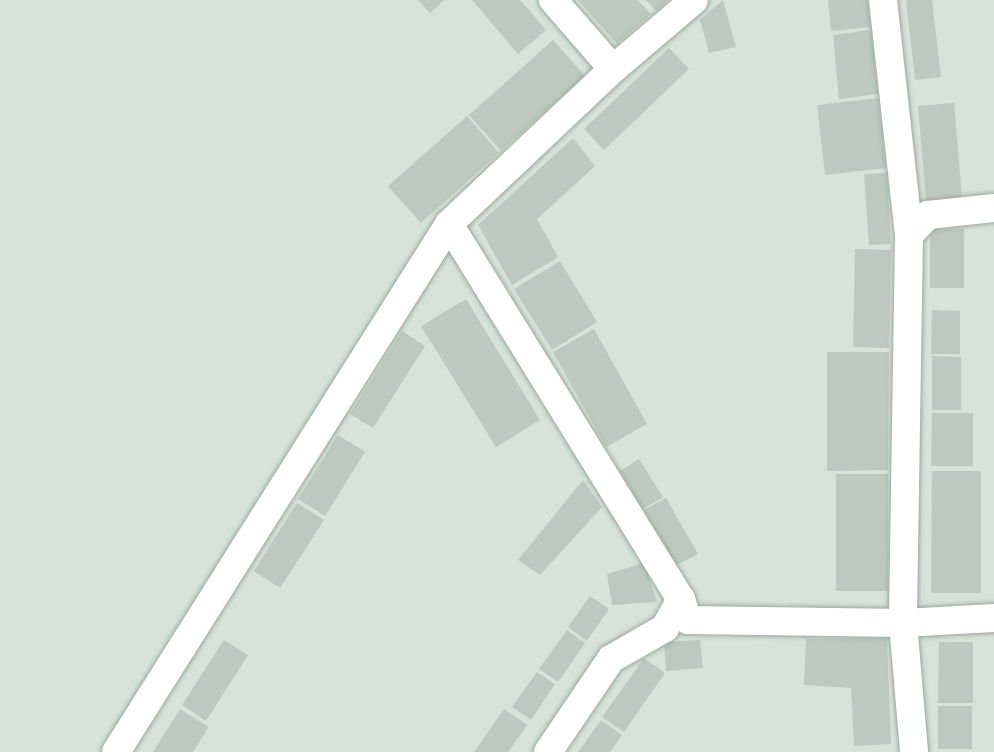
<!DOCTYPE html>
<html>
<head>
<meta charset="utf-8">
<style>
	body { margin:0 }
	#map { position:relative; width:994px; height:752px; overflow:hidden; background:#d6e2da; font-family:Karla,sans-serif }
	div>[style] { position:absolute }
	.building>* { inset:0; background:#bcc8c1 }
	.roads { filter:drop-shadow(0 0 2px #9ba7a0) drop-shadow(0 0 2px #9ba7a0) }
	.minor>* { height:28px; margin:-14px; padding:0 14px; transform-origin:14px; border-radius:14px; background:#fff }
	span { translate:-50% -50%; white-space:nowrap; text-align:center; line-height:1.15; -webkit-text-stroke:4.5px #e3efe8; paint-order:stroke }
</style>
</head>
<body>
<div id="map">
	<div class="building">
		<i style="clip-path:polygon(418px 0,444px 0,430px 13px)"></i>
		<i style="clip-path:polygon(472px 0,520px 0,546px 30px,518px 54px)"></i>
		<i style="clip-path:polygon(578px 0,638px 0,651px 14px,617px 44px)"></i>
		<i style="clip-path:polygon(646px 0,668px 0,656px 11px)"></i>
		<i style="clip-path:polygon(723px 0,736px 47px,709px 53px,700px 20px)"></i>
		<i style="clip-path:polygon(828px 0,868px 0,871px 27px,831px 31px)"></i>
		<i style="clip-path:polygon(906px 0,932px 0,941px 77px,915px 80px)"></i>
		<i style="clip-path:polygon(871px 30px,878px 94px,839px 99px,833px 35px)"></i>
		<i style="clip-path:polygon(553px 40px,585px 76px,501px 151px,469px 115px)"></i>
		<i style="clip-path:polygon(669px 48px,689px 69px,604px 150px,584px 129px)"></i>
		<i style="clip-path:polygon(878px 98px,886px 168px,825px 175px,817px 105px)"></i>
		<i style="clip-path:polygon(954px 103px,962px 198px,926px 201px,918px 106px)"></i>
		<i style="clip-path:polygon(467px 116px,499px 153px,421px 223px,388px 186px)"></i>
		<i style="clip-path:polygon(573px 138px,595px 166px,537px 219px,558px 257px,512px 285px,478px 225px)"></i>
		<i style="clip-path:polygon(887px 173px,891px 244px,869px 245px,864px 174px)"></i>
		<i style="clip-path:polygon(930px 229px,964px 229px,964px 288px,930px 288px)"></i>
		<i style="clip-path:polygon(855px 249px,891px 250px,889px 348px,853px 347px)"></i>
		<i style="clip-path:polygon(560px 261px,597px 322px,552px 350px,514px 289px)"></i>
		<i style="clip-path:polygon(466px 299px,540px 420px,496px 447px,421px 326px)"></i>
		<i style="clip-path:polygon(932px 310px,960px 311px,960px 354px,931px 354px)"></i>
		<i style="clip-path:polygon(594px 329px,647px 424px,606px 447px,553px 352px)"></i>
		<i style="clip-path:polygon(402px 331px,425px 346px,373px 428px,350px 414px)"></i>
		<i style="clip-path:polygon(827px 352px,889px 352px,888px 470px,827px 471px)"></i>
		<i style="clip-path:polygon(932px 356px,961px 357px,961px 410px,932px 410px)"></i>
		<i style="clip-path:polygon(932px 413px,973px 413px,973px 466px,931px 466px)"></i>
		<i style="clip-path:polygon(338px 435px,365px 452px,325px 516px,298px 499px)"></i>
		<i style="clip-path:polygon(639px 459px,663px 497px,643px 509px,620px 471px)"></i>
		<i style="clip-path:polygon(932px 471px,981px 471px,981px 593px,931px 593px)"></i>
		<i style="clip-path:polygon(836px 474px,888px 474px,888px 591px,836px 591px)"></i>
		<i style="clip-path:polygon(583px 480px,602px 507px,540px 575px,518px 560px)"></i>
		<i style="clip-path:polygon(666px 498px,698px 554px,675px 566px,644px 510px)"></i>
		<i style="clip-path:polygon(297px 503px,324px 520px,280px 588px,254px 571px)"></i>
		<i style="clip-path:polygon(644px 563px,657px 602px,612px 605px,607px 574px)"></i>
		<i style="clip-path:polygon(590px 596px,609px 609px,587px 641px,568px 627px)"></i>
		<i style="clip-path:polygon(567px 630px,585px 643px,558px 682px,539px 669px)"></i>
		<i style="clip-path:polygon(887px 638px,891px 744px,854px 746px,851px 688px,804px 685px,806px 639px)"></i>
		<i style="clip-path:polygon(224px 640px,248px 655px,206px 721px,182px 705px)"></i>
		<i style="clip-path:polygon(700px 640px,703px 668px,666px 671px,664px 642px)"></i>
		<i style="clip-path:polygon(939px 642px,973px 642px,973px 703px,938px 703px)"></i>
		<i style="clip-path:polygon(644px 658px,665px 673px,624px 732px,602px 717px)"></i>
		<i style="clip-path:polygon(537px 672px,555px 684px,531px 720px,512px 707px)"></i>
		<i style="clip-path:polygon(938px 706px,972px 706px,972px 749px,938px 749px)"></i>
		<i style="clip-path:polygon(180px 709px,209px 727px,193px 752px,153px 752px)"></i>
		<i style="clip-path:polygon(504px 709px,527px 725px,508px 752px,474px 752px)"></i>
		<i style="clip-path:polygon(601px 720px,622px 735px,610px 752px,578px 752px)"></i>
	</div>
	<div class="roads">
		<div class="minor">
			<i style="left:553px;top:0;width:91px;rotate:49deg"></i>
			<i style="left:883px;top:0;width:236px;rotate:83.7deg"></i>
			<i style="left:909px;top:235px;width:388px;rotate:90.9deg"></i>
			<i style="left:903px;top:623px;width:129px;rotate:85.1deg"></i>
			<i style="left:449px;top:224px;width:441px;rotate:58.3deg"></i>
			<i style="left:681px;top:599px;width:33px;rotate:119deg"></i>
			<i style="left:665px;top:628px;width:62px;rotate:150.1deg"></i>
			<i style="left:611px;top:659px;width:112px;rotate:124.1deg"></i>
			<i style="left:909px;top:235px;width:28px;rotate:-46deg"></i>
			<i style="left:928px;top:215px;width:66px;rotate:-6.1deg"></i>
			<i style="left:681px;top:599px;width:22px;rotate:72deg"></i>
			<i style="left:688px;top:620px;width:215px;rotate:0.8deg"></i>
			<i style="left:903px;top:623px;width:91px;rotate:-3.1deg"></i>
			<i style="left:116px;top:752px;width:624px;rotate:-57.76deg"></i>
			<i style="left:449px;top:224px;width:226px;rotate:-43.4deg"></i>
			<i style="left:613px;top:69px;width:106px;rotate:-40.4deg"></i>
		</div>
	</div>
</div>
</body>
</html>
